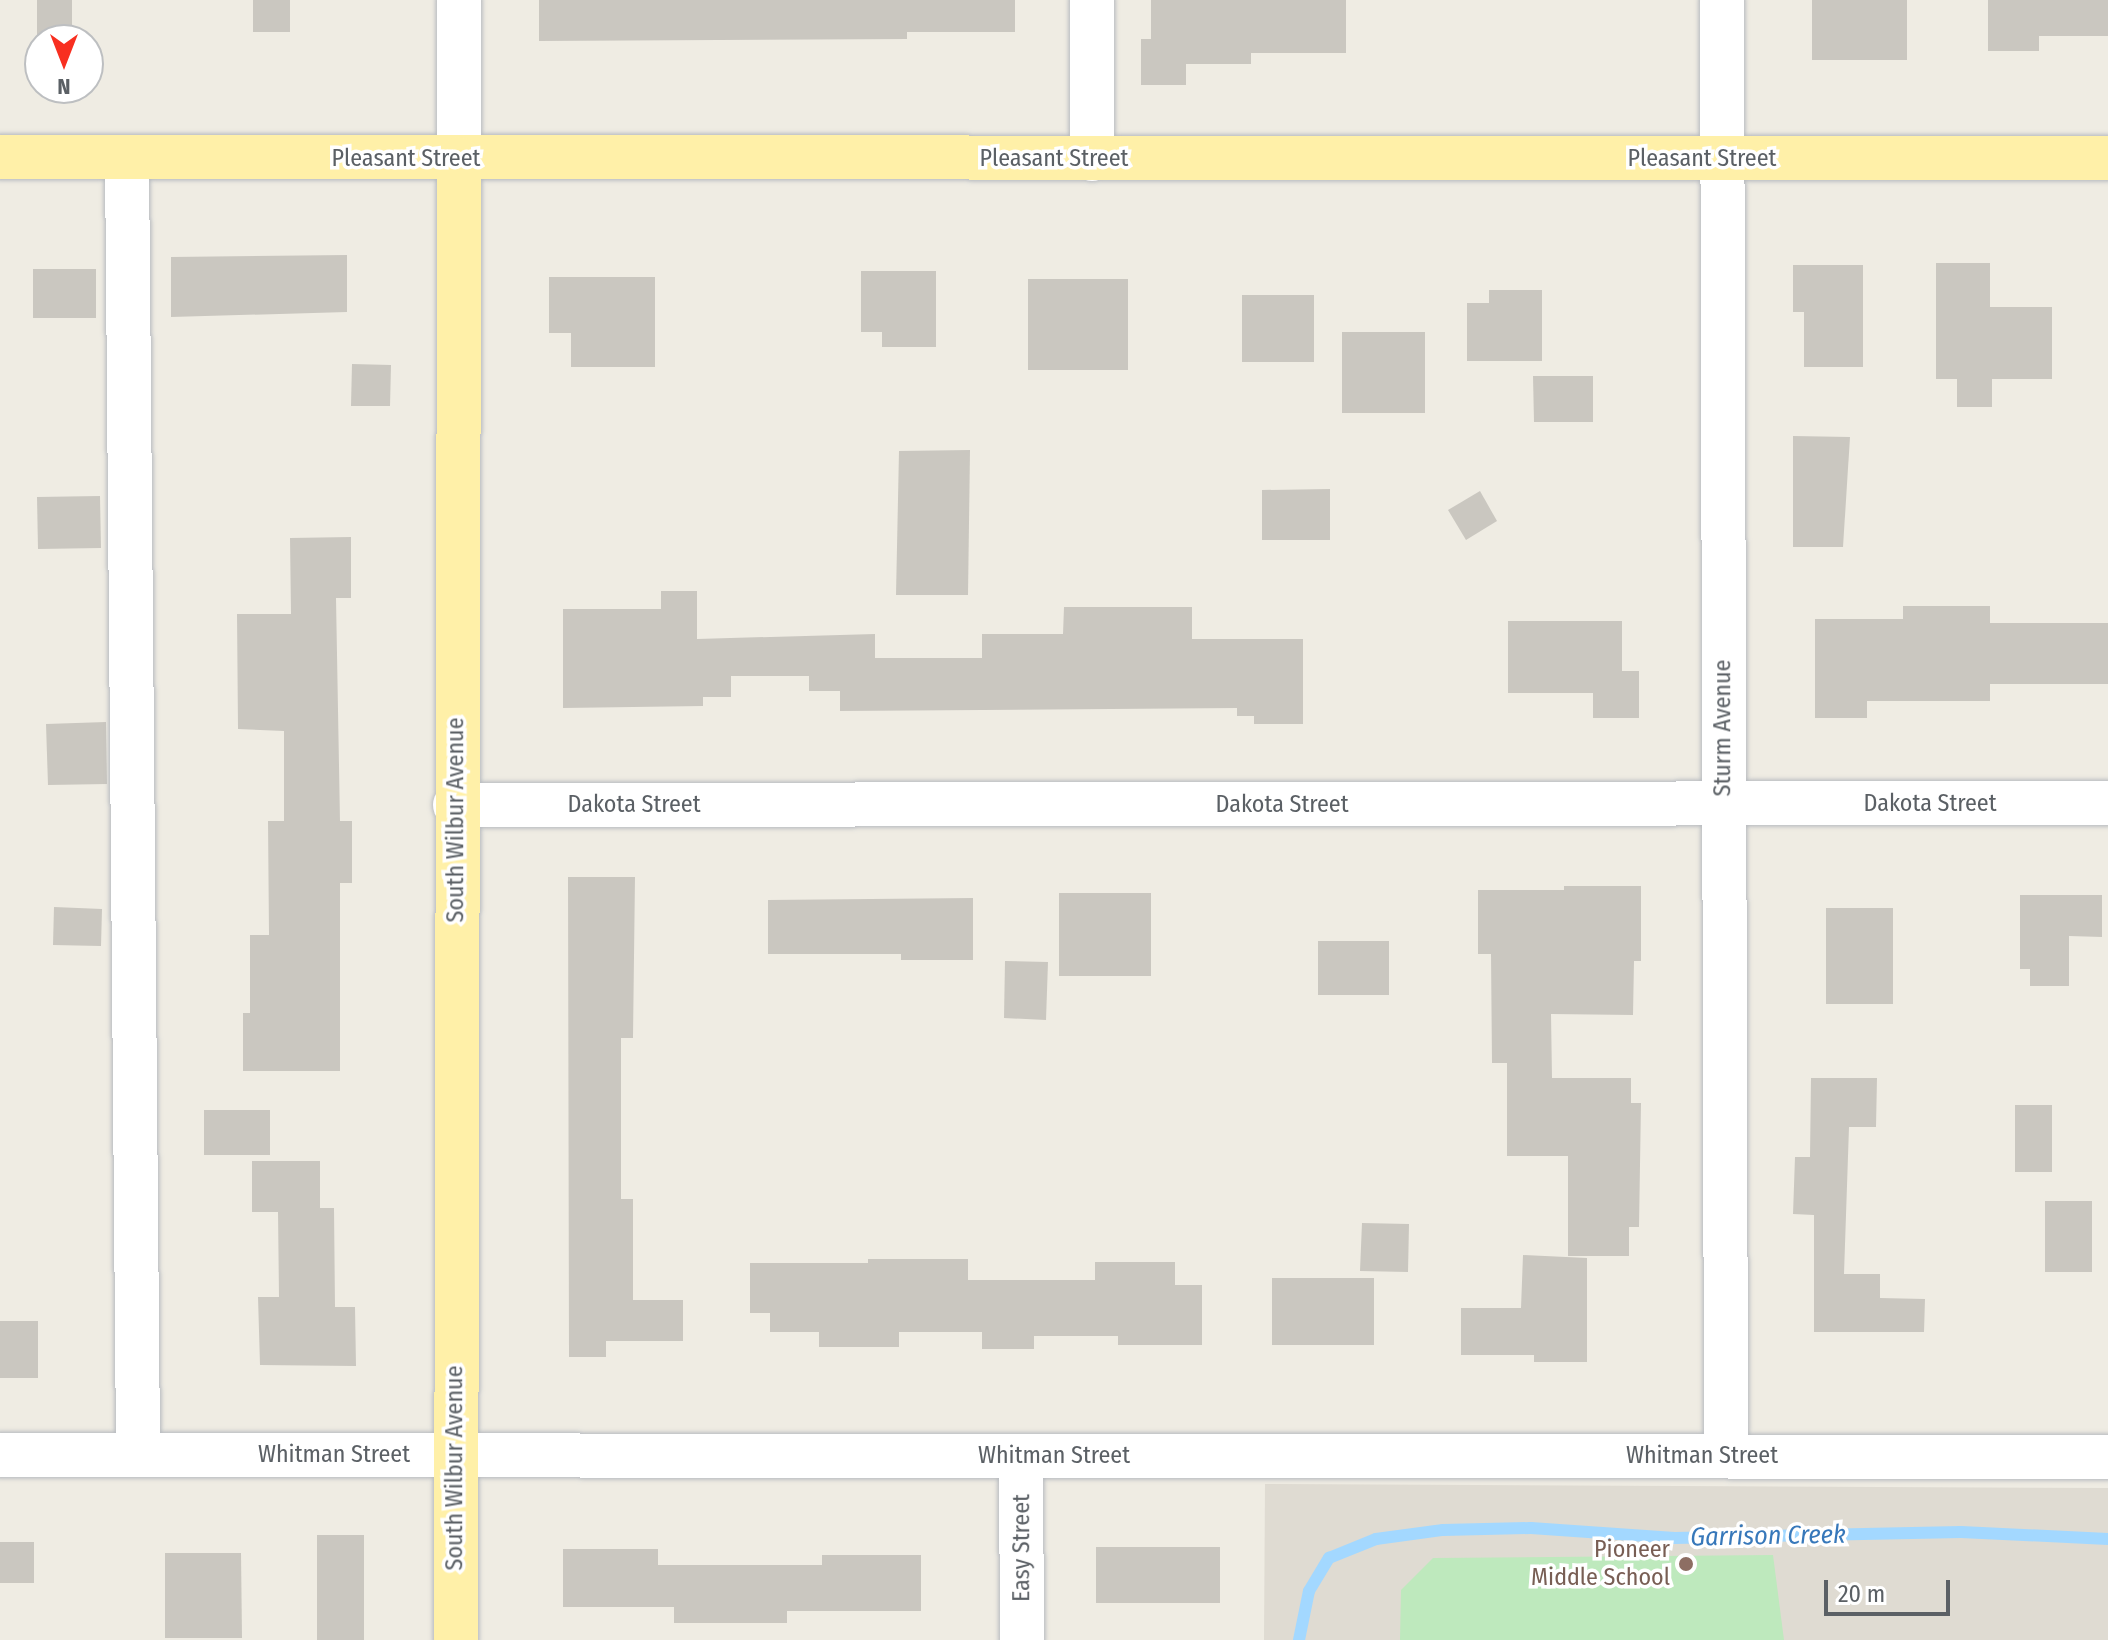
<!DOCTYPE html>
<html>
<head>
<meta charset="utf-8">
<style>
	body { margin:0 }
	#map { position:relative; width:2108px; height:1640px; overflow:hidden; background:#efece3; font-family:"Fira Sans Condensed",sans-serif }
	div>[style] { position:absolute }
	.education>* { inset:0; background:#dfdbd2 }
	.green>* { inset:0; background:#bee9bd }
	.stream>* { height:12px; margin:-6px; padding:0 6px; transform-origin:6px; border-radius:6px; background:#a3d8ff }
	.building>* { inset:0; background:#cac7c0 }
	.roads { filter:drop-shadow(0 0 2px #b8bbc0) drop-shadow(0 0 2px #b8bbc0) }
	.minor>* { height:44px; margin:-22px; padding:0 22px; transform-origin:22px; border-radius:22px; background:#fff }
	.major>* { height:44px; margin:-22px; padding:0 22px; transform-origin:22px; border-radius:22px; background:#fff0a8 }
	.dots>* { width:22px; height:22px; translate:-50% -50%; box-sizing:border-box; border:4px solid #fff; border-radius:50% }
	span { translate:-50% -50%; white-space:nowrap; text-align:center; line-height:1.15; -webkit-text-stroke:7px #fff; paint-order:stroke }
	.street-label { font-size:24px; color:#5b6065 }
	.education-label { font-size:24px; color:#785e54 }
	.right { translate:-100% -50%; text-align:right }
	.water-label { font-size:26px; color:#3778ba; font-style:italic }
	.north { position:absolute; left:24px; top:24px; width:80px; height:80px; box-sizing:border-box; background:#fff; border:2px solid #bdbfc1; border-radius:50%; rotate:180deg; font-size:22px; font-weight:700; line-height:32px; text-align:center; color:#5b6065 }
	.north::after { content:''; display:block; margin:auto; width:28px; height:36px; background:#f82f20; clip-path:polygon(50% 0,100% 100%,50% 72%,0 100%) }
	.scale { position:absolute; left:1824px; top:1580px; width:126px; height:36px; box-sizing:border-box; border:4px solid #5b6065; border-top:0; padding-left:10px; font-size:24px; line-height:28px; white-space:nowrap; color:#5b6065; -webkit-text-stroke:6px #fff; paint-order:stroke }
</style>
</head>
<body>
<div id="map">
	<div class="education">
		<i style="clip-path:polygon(1265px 1484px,2108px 1488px,2108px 1640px,1264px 1640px)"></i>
	</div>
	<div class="green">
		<i style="clip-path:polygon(1773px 1555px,1784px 1640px,1400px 1640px,1401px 1590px,1433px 1558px)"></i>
	</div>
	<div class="stream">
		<i style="left:1299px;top:1640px;width:50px;rotate:-78.5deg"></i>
		<i style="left:1309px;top:1591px;width:39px;rotate:-59deg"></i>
		<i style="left:1329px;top:1558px;width:51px;rotate:-22deg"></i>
		<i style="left:1376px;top:1539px;width:68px;rotate:-7.7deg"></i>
		<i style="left:1443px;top:1530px;width:88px;rotate:-1.3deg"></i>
		<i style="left:1531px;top:1528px;width:144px;rotate:4deg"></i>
		<i style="left:1675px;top:1538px;width:286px;rotate:-1.2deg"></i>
		<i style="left:1961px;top:1532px;width:147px;rotate:2.7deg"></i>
	</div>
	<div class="building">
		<i style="clip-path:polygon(37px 0,72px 0,72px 40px,37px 40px)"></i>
		<i style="clip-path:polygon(253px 0,290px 0,290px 32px,253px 32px)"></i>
		<i style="clip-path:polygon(539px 0,1015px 0,1015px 32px,907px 32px,907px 39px,539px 41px)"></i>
		<i style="clip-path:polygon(1151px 0,1346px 0,1346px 53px,1251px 53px,1251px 64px,1186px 64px,1186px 85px,1141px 85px,1141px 39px,1151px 39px)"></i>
		<i style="clip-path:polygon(1812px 0,1907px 0,1907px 60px,1812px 60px)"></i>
		<i style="clip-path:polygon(1988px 0,2108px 0,2108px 36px,2039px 36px,2039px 51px,1988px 51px)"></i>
		<i style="clip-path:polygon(347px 255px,347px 312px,171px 317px,171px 257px)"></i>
		<i style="clip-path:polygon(1936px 263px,1990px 263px,1990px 307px,2052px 307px,2052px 379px,1992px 379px,1992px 407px,1957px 407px,1957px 379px,1936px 379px)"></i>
		<i style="clip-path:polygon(1793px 265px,1863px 265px,1863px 367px,1804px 367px,1804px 312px,1793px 312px)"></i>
		<i style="clip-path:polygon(33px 269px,96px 269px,96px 318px,33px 318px)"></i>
		<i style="clip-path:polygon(861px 271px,936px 271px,936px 347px,882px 347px,882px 332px,861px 332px)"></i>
		<i style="clip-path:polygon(549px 277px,655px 277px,655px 367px,571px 367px,571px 333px,549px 333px)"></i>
		<i style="clip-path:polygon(1028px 279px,1128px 279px,1128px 370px,1028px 370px)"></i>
		<i style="clip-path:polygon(1489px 290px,1542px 290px,1542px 361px,1467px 361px,1467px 303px,1489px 303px)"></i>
		<i style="clip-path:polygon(1242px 295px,1314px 295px,1314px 362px,1242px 362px)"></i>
		<i style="clip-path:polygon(1342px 332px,1425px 332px,1425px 413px,1342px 413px)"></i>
		<i style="clip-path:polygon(352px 364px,391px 365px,390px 406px,351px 406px)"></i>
		<i style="clip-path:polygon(1533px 376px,1593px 376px,1593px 422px,1534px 422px)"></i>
		<i style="clip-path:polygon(1793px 436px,1850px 437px,1843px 547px,1793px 547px)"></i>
		<i style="clip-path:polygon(970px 450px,968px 595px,896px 595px,899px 451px)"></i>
		<i style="clip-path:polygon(1330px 489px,1330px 540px,1262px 540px,1262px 490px)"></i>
		<i style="clip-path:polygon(1480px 491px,1497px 521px,1466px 540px,1448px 510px)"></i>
		<i style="clip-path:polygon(100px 496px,101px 548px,38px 549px,37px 497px)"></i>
		<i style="clip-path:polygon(351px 537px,351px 598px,336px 598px,340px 821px,352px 821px,352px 883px,340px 883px,340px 1071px,243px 1071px,243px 1013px,250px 1013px,250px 935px,269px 935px,268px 821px,284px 821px,284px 731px,238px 729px,237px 614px,291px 614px,290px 538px)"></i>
		<i style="clip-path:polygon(661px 591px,697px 591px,697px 639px,875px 634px,875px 658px,982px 658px,982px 634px,1063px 634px,1064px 607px,1192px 607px,1192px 639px,1303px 639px,1303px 724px,1254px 724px,1254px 716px,1237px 716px,1237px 708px,840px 711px,840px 691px,809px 691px,809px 676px,731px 676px,731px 697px,703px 697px,703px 706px,563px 708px,563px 609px,661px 609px)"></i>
		<i style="clip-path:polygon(1903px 606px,1990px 606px,1990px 623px,2108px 623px,2108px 684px,1990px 684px,1990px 701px,1867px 701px,1867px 718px,1815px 718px,1815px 619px,1903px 619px)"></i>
		<i style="clip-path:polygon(1508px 621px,1622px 621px,1622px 671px,1639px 671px,1639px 718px,1593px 718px,1593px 693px,1508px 693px)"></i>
		<i style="clip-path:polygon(106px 722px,107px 784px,48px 785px,46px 724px)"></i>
		<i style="clip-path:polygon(568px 877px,635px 877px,633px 1038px,621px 1038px,621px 1199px,633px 1199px,633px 1300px,683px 1300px,683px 1341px,606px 1341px,606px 1357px,569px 1357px)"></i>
		<i style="clip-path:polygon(1564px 886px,1641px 886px,1641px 961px,1634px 961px,1633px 1015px,1551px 1014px,1552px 1078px,1631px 1078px,1631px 1103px,1641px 1103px,1639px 1227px,1629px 1227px,1629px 1256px,1568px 1256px,1568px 1156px,1507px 1156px,1507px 1063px,1492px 1063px,1491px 954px,1478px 954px,1478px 890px,1564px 890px)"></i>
		<i style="clip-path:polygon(1059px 893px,1151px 893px,1151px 976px,1059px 976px)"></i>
		<i style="clip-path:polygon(2020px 895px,2102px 895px,2102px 937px,2069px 936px,2069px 986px,2030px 986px,2030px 969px,2020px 969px)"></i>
		<i style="clip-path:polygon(973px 898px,973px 960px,901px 960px,901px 954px,768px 954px,768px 900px)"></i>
		<i style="clip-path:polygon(54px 907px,102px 909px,101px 946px,53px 945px)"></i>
		<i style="clip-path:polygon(1826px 908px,1893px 908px,1893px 1004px,1826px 1004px)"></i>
		<i style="clip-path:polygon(1318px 941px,1389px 941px,1389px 995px,1318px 995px)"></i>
		<i style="clip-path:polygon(1005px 961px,1048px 962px,1046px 1020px,1004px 1018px)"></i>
		<i style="clip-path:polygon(1811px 1078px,1877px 1078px,1876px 1127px,1849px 1127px,1844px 1274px,1880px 1274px,1880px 1298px,1925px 1299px,1924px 1332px,1814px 1332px,1814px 1215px,1793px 1214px,1795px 1157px,1810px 1157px)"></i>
		<i style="clip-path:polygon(2015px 1105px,2052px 1105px,2052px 1172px,2015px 1172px)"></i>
		<i style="clip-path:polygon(204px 1110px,270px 1110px,270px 1155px,204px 1155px)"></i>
		<i style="clip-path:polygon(252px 1161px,320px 1161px,320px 1208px,334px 1208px,335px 1307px,355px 1307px,356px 1366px,260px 1365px,258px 1297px,279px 1297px,278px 1212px,252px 1212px)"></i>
		<i style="clip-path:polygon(2045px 1201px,2092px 1201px,2092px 1272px,2045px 1272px)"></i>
		<i style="clip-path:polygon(1362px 1223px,1409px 1224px,1408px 1272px,1360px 1271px)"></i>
		<i style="clip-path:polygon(1523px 1255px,1587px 1258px,1587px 1362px,1534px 1362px,1534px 1355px,1461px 1355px,1461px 1308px,1521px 1308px)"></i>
		<i style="clip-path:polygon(868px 1259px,968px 1259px,968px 1280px,1095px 1280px,1095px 1262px,1175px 1262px,1175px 1285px,1202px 1285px,1202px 1345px,1118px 1345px,1118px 1336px,1034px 1336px,1034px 1349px,982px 1349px,982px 1332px,899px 1332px,899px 1347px,819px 1347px,819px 1332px,770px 1332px,770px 1313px,750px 1313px,750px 1263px,868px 1263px)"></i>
		<i style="clip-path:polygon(1272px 1278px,1374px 1278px,1374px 1345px,1272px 1345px)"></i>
		<i style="clip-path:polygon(0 1321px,38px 1321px,38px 1378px,0 1378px)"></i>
		<i style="clip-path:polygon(317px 1535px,364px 1535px,364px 1640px,317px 1640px)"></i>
		<i style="clip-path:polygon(0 1542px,34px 1542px,34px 1583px,0 1583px)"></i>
		<i style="clip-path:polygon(1096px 1547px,1220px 1547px,1220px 1603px,1096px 1603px)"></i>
		<i style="clip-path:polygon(563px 1549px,658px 1549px,658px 1565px,822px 1565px,822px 1555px,921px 1555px,921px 1611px,787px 1611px,787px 1623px,674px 1623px,674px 1607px,563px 1607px)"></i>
		<i style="clip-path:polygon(165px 1553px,241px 1553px,242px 1638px,165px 1638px)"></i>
	</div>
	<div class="roads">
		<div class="minor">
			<i style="left:1092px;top:0;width:159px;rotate:90deg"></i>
			<i style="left:1722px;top:0;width:1456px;rotate:89.84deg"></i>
			<i style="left:127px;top:159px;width:1296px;rotate:89.51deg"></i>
			<i style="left:459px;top:159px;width:159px;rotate:-90deg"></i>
			<i style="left:455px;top:805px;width:1653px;rotate:-0.07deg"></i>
			<i style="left:0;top:1455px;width:2108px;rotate:0.05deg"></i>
			<i style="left:1021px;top:1456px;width:184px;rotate:89.7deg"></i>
		</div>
		<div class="major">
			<i style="left:0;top:157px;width:2108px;rotate:0.03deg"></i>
			<i style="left:456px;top:1640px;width:1481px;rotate:-89.88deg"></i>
		</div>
	</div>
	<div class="dots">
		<i style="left:1686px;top:1564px;background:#8d6e63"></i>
	</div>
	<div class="street-label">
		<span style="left:406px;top:159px">Pleasant Street</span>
		<span style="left:1054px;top:159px">Pleasant Street</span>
		<span style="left:1702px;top:159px">Pleasant Street</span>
		<span style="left:1723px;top:728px;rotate:-90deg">Sturm Avenue</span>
		<span style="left:1930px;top:804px">Dakota Street</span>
		<span style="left:634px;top:805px">Dakota Street</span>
		<span style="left:1282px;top:805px">Dakota Street</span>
		<span style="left:456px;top:820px;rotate:-90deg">South Wilbur Avenue</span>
		<span style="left:334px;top:1455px">Whitman Street</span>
		<span style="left:1054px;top:1456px">Whitman Street</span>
		<span style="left:1702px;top:1456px">Whitman Street</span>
		<span style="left:455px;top:1468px;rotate:-90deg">South Wilbur Avenue</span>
		<span style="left:1022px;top:1548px;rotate:-90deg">Easy Street</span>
	</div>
	<div class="education-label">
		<span class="right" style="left:1670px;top:1564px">Pioneer<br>Middle School</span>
	</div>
	<div class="water-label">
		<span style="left:1768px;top:1536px;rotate:-1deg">Garrison Creek</span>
	</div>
	<div class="north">N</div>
	<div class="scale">20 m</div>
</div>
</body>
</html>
